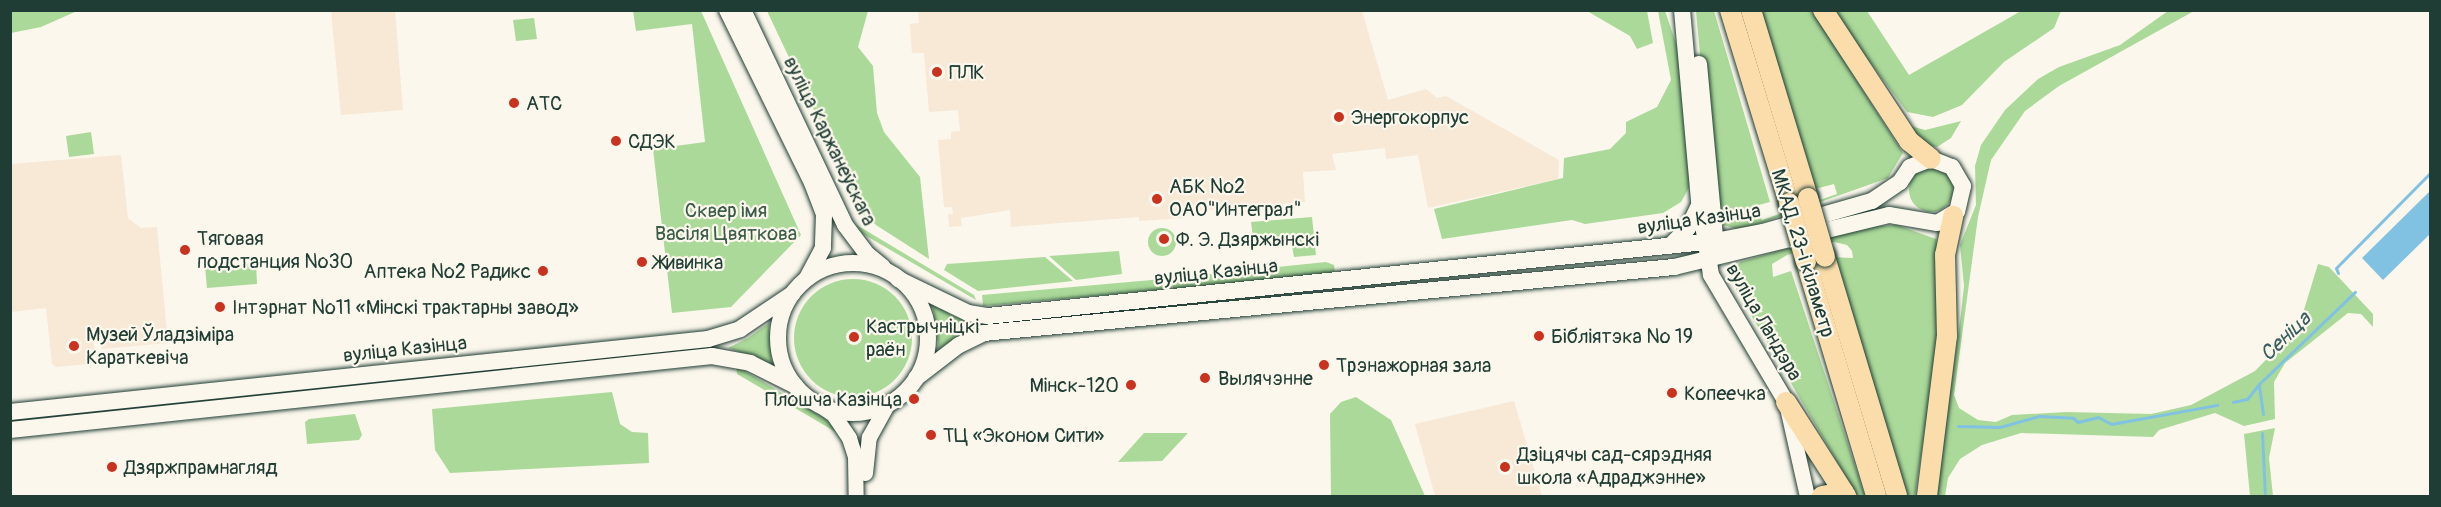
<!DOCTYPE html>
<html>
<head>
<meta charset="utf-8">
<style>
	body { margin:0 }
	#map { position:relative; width:2441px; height:507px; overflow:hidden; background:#fbf7ec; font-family:Pangolin,sans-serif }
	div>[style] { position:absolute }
	.built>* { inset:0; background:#f8e8d6 }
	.green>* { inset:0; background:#abd999 }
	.round { border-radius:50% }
	.water>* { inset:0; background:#81c2e2 }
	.stream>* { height:3px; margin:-1.5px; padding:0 1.5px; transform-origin:1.5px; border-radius:1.5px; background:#81c2e2 }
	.roads { filter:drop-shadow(0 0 2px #1f3d34) drop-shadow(0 0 2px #1f3d34) }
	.tertiary>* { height:15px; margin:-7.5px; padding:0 7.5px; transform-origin:7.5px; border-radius:7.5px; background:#fbf7ec }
	.secondary>* { height:16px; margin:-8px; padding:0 8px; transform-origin:8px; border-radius:8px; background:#fbf7ec }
	.secondary>.ring { margin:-8px; padding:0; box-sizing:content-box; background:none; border:16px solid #fbf7ec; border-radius:50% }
	.trunk>* { height:20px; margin:-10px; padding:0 10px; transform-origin:10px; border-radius:10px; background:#fbddab }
	.bridges { filter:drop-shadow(0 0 2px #1f3d34) drop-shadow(0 0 2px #1f3d34) }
	.trunk-bridge>* { height:20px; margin:-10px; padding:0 10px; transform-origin:10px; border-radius:10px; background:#fbddab }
	.dots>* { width:16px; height:16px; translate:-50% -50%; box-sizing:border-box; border:3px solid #fbf7ec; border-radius:50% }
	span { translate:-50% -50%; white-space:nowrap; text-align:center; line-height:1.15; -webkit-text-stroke:4.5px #fbf7ec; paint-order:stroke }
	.poi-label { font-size:20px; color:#1f3d34 }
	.left { translate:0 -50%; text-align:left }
	.right { translate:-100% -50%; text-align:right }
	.street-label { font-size:20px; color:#1f3d34 }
	.park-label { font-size:20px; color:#3b5c48 }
	.water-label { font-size:21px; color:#385e60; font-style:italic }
	.frame { position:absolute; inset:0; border:12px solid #1f3d34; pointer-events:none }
</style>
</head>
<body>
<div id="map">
	<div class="built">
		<i style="clip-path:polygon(331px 11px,395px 11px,403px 110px,341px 115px)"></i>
		<i style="clip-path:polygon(918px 11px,1362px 11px,1388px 100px,1426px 89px,1437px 98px,1446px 96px,1559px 160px,1558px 179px,1428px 208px,1418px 155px,1386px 159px,1385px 148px,1332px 154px,1336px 170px,1303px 172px,1305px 202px,1183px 212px,1183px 218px,1139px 221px,1139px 217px,1011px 227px,1010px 210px,961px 218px,962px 226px,949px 227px,948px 214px,953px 214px,952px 207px,944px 207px,938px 140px,951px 139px,951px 132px,960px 131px,958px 110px,929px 112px,924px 53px,912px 53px,910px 24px,919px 23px)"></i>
		<i style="clip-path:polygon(121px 155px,128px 218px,141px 228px,157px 227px,168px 343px,102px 349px,101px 339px,94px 340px,94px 350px,88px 351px,89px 364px,56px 367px,52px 364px,46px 308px,11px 312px,11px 164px)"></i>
		<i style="clip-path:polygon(1514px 401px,1542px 496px,1435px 496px,1415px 424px)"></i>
	</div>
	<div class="green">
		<i style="clip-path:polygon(10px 11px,11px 10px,77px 11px,41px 27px,11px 33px)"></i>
		<i style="clip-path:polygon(633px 11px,701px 11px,801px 235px,731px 307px,672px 313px,653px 149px,705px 142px,692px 24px,636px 31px)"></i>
		<i style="clip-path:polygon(767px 11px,868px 11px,858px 47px,873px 66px,877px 113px,884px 132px,920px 177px,929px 259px,865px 218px)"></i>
		<i style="clip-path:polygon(1587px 11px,1647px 11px,1653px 43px,1637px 49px,1630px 36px)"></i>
		<i style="clip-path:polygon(1658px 11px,1665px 11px,1679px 52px,1690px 186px,1681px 202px,1663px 213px,1585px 224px,1572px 220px,1442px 239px,1434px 209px,1563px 178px,1564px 158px,1610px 149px,1626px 133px,1626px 122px,1657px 107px,1671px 80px)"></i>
		<i style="clip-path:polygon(1696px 11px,1714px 11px,1770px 202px,1755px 206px,1762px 220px,1837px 194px,1834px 184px,1815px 189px,1761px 11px,1812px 11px,1903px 153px,1888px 178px,1741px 230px,1723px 225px,1714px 205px)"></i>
		<i style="clip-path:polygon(1832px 11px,1867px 11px,1909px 75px,2021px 11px,2061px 11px,2054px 28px,2004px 62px,1962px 105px,1933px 117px,1907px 112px)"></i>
		<i style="clip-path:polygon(2168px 11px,2194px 11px,2059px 86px,2025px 111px,1991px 160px,1978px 217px,1954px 395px,1959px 408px,1978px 420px,1996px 422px,2012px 415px,2066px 412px,2151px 414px,2191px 405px,2255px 371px,2299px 326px,2318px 264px,2329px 267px,2373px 314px,2373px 327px,2361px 314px,2348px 313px,2285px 363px,2274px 382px,2275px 419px,2244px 426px,2215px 413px,2159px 430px,2153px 437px,2021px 433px,1982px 445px,1960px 459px,1948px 478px,1945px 496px,1935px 496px,1960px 322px,1964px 286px,1960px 245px,1976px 205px,1975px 166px,1981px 145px,2005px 110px,2038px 79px,2059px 67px,2120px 45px)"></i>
		<i style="clip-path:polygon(534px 18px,537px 39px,516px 41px,513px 20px)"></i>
		<i style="clip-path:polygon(1961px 121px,1951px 138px,1937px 147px,1924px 145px,1907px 125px,1925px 130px)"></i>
		<i style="clip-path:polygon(91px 132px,94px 154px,69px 157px,66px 136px)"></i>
		<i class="round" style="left:1909px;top:168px;width:44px;height:44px"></i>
		<i style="clip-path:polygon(1312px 217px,1316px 255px,1294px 257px,1291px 240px,1254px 245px,1251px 222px)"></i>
		<i style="clip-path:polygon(855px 224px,974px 295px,976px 300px,863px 234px)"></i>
		<i style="clip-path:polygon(1897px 225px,1936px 239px,1940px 258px,1937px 348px,1915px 496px,1904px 496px,1830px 257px,1853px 258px,1852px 251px,1847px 245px,1834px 242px,1787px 255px,1772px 264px,1773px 277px,1791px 271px,1865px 496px,1857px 496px,1737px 291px,1732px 273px,1740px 262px,1862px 227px)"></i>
		<i class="round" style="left:1148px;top:228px;width:28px;height:28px"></i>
		<i style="clip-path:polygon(1119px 251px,1122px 274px,1076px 280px,1049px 256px)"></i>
		<i style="clip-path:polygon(1045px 257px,1073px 281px,978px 291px,944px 270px,947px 264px)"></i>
		<i style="clip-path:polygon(1326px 262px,1334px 265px,1335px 274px,1173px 289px,1172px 278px)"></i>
		<i style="clip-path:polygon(256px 263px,257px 284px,207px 288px,205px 267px)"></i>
		<i style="clip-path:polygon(1163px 279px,1164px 290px,983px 306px,982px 295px)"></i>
		<i class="round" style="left:794px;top:279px;width:118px;height:118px"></i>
		<i style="clip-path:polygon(932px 302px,951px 315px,976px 325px,939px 350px)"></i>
		<i style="clip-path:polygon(769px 323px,772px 364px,728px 348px,748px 338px)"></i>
		<i style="clip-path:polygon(736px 366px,824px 418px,841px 435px,737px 374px)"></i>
		<i style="clip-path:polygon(612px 392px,620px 424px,632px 432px,648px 433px,649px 463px,450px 473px,435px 450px,432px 409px)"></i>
		<i style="clip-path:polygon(1356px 397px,1391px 420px,1425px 496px,1331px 496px,1330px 414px,1341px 402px)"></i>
		<i style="clip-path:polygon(355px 414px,362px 435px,359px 440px,307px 444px,305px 422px,309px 419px)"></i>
		<i style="clip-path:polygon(2275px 428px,2269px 458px,2273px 496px,2250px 496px,2244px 434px)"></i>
		<i style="clip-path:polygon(1144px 433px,1188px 433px,1162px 461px,1118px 462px)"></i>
	</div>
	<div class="water">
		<i style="clip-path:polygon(2430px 191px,2430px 234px,2383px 280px,2362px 258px)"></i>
	</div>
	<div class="stream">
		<i style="left:2338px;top:273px;width:5px;rotate:-112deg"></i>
		<i style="left:2336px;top:268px;width:134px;rotate:-45.3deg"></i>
		<i style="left:2233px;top:402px;width:14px;rotate:-12deg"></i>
		<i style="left:2247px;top:399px;width:19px;rotate:-51deg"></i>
		<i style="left:2263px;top:414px;width:30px;rotate:-98deg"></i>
		<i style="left:2259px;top:384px;width:133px;rotate:-43.8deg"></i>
		<i style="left:1958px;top:426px;width:42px;rotate:1.4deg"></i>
		<i style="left:2000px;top:427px;width:41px;rotate:-15.8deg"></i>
		<i style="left:2039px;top:416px;width:34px;rotate:3deg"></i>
		<i style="left:2073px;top:418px;width:6px;rotate:39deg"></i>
		<i style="left:2078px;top:422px;width:21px;rotate:-14deg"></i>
		<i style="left:2098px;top:417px;width:15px;rotate:28deg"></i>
		<i style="left:2111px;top:424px;width:108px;rotate:-10.2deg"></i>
		<i style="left:2262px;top:433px;width:63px;rotate:87.3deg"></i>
	</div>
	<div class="roads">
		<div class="tertiary">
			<i style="left:821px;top:406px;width:14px;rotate:34deg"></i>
			<i style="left:833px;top:414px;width:29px;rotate:56deg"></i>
			<i style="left:849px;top:438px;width:20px;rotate:72deg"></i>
			<i style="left:855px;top:457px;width:39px;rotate:89deg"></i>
			<i style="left:1788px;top:412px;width:86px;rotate:77.3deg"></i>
			<i style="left:865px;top:473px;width:36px;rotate:-84deg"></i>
			<i style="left:869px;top:437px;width:37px;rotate:-61deg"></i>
		</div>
		<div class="secondary">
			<i style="left:727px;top:10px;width:193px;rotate:63.8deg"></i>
			<i style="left:812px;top:183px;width:34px;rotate:69deg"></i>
			<i style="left:824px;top:215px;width:33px;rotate:92deg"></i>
			<i style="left:823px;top:248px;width:34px;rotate:118deg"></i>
			<i style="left:743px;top:10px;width:238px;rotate:64.6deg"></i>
			<i style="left:845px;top:225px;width:38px;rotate:53deg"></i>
			<i style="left:868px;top:255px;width:19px;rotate:39deg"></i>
			<i style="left:1682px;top:10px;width:191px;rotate:84.9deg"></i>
			<i style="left:1699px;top:200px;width:76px;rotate:80.9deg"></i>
			<i style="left:1711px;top:275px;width:147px;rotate:59.4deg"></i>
			<i style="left:1699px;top:64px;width:185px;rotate:84.7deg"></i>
			<i style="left:1671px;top:245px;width:24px;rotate:-45deg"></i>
			<i style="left:1688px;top:228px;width:25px;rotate:-64deg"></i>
			<i class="ring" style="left:778px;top:263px;width:134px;height:134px"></i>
			<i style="left:898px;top:279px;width:78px;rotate:25.9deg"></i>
			<i style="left:968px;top:313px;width:20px;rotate:9deg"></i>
			<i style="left:988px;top:316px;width:731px;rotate:-5.89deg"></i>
			<i style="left:1715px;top:241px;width:49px;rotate:-10.6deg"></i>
			<i style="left:1763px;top:232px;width:113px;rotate:-15.9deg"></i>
			<i style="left:1872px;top:201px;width:34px;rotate:-34deg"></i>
			<i style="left:1900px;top:182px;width:18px;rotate:-56deg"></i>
			<i style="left:1910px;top:167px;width:22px;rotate:-21deg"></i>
			<i style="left:1931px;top:159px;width:22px;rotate:21deg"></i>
			<i style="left:1952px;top:167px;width:22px;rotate:60deg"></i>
			<i style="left:1963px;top:186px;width:26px;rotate:103deg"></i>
			<i style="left:1957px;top:211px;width:23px;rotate:149deg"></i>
			<i style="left:1937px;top:223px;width:49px;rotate:-170.5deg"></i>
			<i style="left:1889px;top:215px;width:221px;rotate:166.4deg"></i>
			<i style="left:1674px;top:267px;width:693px;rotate:174.54deg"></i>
			<i style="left:984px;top:333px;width:28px;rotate:154deg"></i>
			<i style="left:959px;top:345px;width:54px;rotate:142.5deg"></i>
			<i style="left:10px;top:412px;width:702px;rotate:-5.97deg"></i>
			<i style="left:708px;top:339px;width:34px;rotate:-17deg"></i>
			<i style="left:740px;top:329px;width:63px;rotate:-33.9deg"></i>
			<i style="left:10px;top:430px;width:706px;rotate:-6.02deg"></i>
			<i style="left:712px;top:356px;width:39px;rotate:10deg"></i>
			<i style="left:750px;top:363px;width:51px;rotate:26.6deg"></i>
		</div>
		<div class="trunk">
			<i style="left:1730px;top:10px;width:202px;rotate:73deg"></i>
			<i style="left:1751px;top:10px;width:196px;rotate:73.1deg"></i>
			<i style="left:1823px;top:10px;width:157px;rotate:56.7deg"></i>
			<i style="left:1909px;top:141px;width:28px;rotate:39deg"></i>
			<i style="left:1825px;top:257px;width:250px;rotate:73.2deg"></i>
			<i style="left:1806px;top:262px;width:244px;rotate:73.3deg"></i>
			<i style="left:1786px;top:402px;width:112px;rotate:57.4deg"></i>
			<i style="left:1822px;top:496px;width:22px;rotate:-10deg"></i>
			<i style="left:1927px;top:496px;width:161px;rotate:-82.9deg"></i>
			<i style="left:1947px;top:336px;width:81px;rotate:-91.4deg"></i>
			<i style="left:1945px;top:255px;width:40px;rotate:-78deg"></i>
		</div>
	</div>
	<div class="bridges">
		<div class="trunk-bridge">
			<i style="left:1808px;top:198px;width:61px;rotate:73.9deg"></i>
			<i style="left:1789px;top:203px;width:61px;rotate:73.9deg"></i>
		</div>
	</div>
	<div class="dots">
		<i style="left:937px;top:72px;background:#c8321e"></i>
		<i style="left:514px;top:103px;background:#c8321e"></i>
		<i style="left:1339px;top:117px;background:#c8321e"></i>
		<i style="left:616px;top:141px;background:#c8321e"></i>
		<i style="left:1157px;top:199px;background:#c8321e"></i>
		<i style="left:1164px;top:239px;background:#c8321e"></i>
		<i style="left:185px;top:250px;background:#c8321e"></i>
		<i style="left:642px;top:262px;background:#c8321e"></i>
		<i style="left:543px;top:271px;background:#c8321e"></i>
		<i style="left:220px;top:307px;background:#c8321e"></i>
		<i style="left:1539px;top:336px;background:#c8321e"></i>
		<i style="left:854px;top:337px;background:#c8321e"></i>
		<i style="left:74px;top:346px;background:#c8321e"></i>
		<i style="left:1324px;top:365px;background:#c8321e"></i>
		<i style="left:1205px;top:378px;background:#c8321e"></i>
		<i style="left:1131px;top:385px;background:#c8321e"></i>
		<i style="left:1672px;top:393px;background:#c8321e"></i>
		<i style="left:914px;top:399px;background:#c8321e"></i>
		<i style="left:931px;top:435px;background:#c8321e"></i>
		<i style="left:112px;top:467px;background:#c8321e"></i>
		<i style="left:1505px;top:467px;background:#c8321e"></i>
	</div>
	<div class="poi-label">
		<span class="left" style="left:949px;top:72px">ПЛК</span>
		<span class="left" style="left:526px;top:103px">АТС</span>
		<span class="left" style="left:1351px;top:117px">Энергокорпус</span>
		<span class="left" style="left:628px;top:141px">СДЭК</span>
		<span class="left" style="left:1169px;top:198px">АБК №2<br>ОАО"Интеграл"</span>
		<span class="left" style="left:197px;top:250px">Тяговая<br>подстанция №30</span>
		<span class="left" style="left:1176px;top:239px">Ф. Э. Дзяржынскі</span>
		<span class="left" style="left:654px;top:262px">Живинка</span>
		<span class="right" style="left:531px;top:271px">Аптека №2 Радикс</span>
		<span class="left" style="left:232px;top:307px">Інтэрнат №11 «Мінскі трактарны завод»</span>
		<span class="left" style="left:866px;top:338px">Кастрычніцкі<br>раён</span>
		<span class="left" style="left:86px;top:346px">Музей Ўладзіміра<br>Караткевіча</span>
		<span class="left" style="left:1551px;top:336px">Бібліятэка № 19</span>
		<span class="left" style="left:1336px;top:365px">Трэнажорная зала</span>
		<span class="left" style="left:1218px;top:378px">Вылячэнне</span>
		<span class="right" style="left:1119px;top:385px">Мінск-120</span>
		<span class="left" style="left:1684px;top:393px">Копеечка</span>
		<span class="right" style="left:902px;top:399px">Плошча Казінца</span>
		<span class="left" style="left:943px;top:435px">ТЦ «Эконом Сити»</span>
		<span class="left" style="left:1517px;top:466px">Дзіцячы сад-сярэдняя<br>школа «Адраджэнне»</span>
		<span class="left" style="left:124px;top:467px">Дзяржпрамнагляд</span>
	</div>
	<div class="street-label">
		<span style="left:830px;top:141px;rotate:64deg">вуліца Каржанеўскага</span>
		<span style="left:1699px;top:219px;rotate:-8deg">вуліца Казінца</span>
		<span style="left:1803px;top:253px;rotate:73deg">МКАД, 23-і кіламетр</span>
		<span style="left:1216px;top:272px;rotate:-6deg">вуліца Казінца</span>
		<span style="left:1764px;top:322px;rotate:60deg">вуліца Ландэра</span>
		<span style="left:405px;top:349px;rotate:-6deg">вуліца Казінца</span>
	</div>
	<div class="park-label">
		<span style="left:726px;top:222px">Сквер імя<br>Васіля Цвяткова</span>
	</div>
	<div class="water-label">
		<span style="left:2286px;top:337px;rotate:-44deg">Сеніца</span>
	</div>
	<div class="frame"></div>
</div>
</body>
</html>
